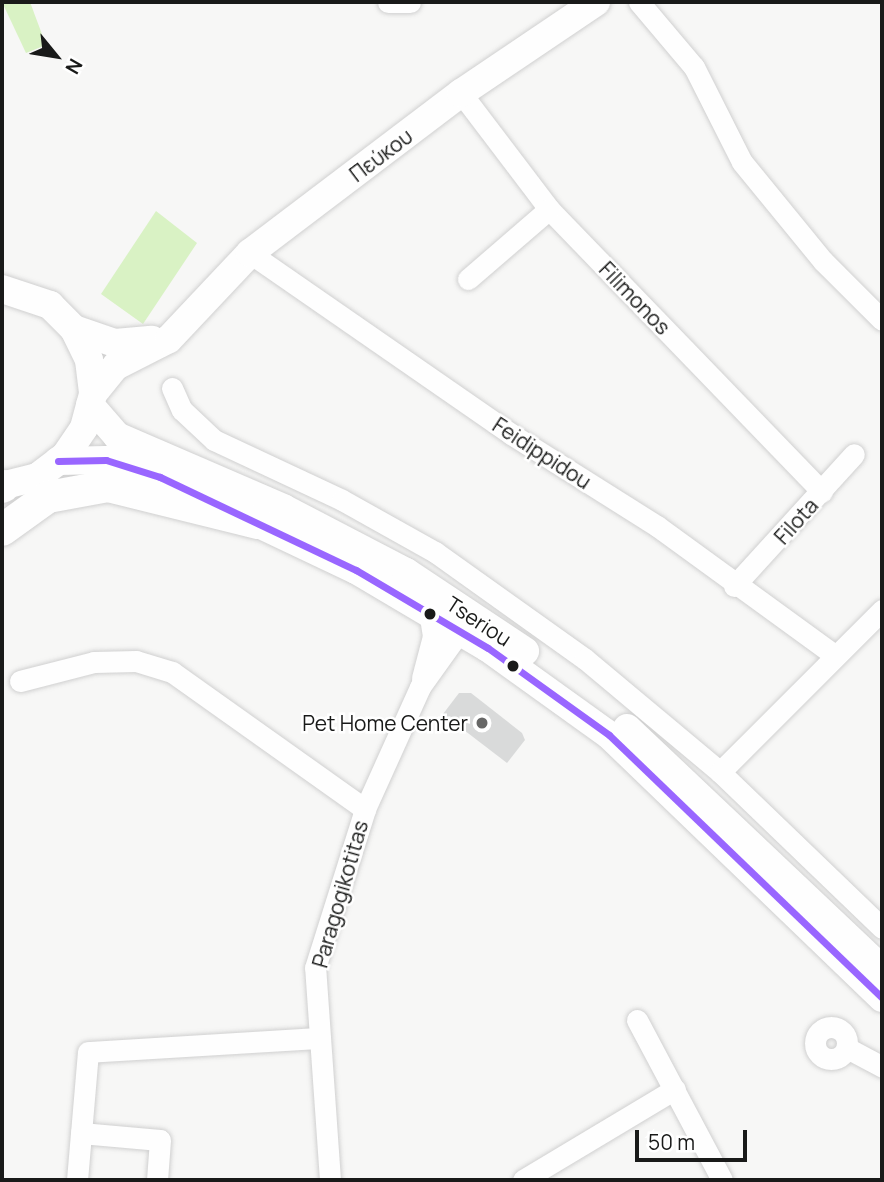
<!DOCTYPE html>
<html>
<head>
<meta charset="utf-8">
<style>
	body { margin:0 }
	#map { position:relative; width:884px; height:1182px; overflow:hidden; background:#f7f7f6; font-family:Manrope,sans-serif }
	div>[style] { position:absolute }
	.green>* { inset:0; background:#d9f2c4 }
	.building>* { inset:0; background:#d9dada }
	.roads { filter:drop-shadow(0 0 2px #d0d0d0) drop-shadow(0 0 2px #d0d0d0) }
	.minor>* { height:21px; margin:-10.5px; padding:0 10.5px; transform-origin:10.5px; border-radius:10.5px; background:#fefefe }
	.minor>.ring { margin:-10.5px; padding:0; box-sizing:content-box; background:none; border:21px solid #fefefe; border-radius:50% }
	.major>* { height:28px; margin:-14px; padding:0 14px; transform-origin:14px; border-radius:14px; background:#fefefe }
	.highway>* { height:32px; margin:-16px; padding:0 16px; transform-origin:16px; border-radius:16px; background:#fefefe }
	.bus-1>* { height:7px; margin:-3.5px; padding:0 3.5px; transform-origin:3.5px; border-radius:3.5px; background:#96f }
	.dots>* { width:19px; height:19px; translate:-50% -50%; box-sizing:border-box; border:4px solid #fff; border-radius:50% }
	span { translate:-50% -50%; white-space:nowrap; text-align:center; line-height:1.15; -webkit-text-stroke:5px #fff; paint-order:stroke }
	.street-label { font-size:21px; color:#191a19 }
	.poi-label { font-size:21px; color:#191a19 }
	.right { translate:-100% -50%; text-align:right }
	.frame { position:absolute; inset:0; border:4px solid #191a19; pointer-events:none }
	.north { position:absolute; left:21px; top:21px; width:70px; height:70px; -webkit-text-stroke:5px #fff; paint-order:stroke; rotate:120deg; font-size:19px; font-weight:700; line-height:28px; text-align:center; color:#191a19 }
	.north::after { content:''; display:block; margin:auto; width:24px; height:32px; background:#191a19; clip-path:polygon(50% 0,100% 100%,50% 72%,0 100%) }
	.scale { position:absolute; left:635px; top:1130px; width:112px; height:32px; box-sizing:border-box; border:4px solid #191a19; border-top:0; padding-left:9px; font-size:21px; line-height:24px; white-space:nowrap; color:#191a19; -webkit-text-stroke:5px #fff; paint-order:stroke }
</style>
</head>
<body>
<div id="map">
	<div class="green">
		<i style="clip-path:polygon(2px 2px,30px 2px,46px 45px,26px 53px)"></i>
		<i style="clip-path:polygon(156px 211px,197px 243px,143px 324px,101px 294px)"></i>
	</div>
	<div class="building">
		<i style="clip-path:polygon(459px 693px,471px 693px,522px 733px,525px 740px,507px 763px,443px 714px)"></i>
	</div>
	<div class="roads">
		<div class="minor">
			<i style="left:388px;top:2px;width:22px"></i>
			<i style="left:639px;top:2px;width:85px;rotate:49.8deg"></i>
			<i style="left:694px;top:67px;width:106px;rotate:63.2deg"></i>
			<i style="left:742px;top:162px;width:128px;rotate:50.7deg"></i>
			<i style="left:823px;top:261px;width:83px;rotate:45deg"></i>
			<i style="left:461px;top:93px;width:146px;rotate:52.8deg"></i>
			<i style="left:549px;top:209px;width:393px;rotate:46deg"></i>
			<i style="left:250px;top:253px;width:318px;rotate:34.7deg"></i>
			<i style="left:511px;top:434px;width:173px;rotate:32.2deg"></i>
			<i style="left:657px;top:526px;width:218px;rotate:36deg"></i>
			<i style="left:468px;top:279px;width:107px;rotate:-40.8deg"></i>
			<i style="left:172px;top:388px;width:24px;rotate:66deg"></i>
			<i style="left:182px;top:410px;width:44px;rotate:43.2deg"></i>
			<i style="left:214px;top:440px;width:141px;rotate:25.1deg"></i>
			<i style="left:342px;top:500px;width:107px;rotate:29.2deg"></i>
			<i style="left:435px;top:552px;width:184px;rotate:35.5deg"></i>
			<i style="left:585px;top:659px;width:176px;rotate:39.9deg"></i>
			<i style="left:720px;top:772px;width:225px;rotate:43.9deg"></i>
			<i style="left:734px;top:586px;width:178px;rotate:-47.7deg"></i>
			<i style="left:422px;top:678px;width:43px;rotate:-75.3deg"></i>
			<i style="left:433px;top:636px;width:24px;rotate:-99deg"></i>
			<i style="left:20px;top:681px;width:76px;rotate:-14.4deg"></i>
			<i style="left:94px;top:662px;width:42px;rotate:-1.4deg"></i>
			<i style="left:136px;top:661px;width:38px;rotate:17deg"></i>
			<i style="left:172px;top:672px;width:237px;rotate:35.4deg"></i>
			<i style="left:720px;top:772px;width:229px;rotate:-45deg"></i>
			<i style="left:637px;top:1020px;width:181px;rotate:62deg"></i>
			<i class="ring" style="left:815px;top:1027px;width:11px;height:11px"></i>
			<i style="left:847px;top:1048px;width:40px;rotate:28deg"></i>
			<i style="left:81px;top:1133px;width:79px;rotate:5.1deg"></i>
			<i style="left:160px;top:1140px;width:40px;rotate:94.3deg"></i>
			<i style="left:77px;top:1180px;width:128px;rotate:-85.1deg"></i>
			<i style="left:88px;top:1052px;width:232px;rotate:-3.5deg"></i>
			<i style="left:330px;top:1180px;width:213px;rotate:-94deg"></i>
			<i style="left:315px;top:968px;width:167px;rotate:-72.5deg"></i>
			<i style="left:365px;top:809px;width:134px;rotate:-65.7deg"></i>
			<i style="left:420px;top:687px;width:69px;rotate:-54.5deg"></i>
			<i style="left:523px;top:1180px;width:177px;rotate:-30.9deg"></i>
		</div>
		<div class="major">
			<i style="left:2px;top:289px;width:51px;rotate:18.4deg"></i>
			<i style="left:50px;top:305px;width:34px;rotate:45deg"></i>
			<i style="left:74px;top:329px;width:34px;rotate:64deg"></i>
			<i style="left:89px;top:360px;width:34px;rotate:83deg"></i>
			<i style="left:93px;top:394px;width:35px;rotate:105deg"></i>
			<i style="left:84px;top:428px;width:34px;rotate:124deg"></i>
			<i style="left:65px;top:456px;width:35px;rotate:143deg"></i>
			<i style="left:37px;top:477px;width:36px;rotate:166deg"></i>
			<i style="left:74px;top:329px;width:43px;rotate:18.9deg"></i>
			<i style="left:115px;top:343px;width:37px;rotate:-5deg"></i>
			<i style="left:93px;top:394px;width:36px;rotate:-51deg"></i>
			<i style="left:116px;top:366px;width:59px;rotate:-27deg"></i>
			<i style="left:169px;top:339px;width:118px;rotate:-46.7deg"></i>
			<i style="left:250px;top:253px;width:265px;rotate:-37.2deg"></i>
			<i style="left:461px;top:93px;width:163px;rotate:-34deg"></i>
			<i style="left:90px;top:405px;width:41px;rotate:48.9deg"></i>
			<i style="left:117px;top:436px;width:181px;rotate:23.4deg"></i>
			<i style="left:283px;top:508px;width:139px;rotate:27.5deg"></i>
			<i style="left:406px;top:572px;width:143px;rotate:33.6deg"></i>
			<i style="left:58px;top:461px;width:48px;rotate:-1.2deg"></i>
			<i style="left:106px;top:460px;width:57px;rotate:17.5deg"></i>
			<i style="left:160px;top:477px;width:217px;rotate:25.4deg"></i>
			<i style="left:356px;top:570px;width:153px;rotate:30.6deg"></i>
			<i style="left:488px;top:648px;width:149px;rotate:35.7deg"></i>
			<i style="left:609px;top:735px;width:379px;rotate:43.9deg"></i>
			<i style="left:627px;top:728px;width:351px;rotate:43.4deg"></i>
		</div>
		<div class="highway">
			<i style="left:2px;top:487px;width:2px;rotate:-27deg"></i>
			<i style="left:2px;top:530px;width:57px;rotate:-35.7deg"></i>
			<i style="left:48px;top:497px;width:61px;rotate:-10.4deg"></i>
			<i style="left:108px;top:486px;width:154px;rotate:13.9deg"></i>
		</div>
	</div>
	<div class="bus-1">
		<i style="left:58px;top:461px;width:48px;rotate:-1.2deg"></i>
		<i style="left:106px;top:460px;width:57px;rotate:17.5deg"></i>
		<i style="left:160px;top:477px;width:217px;rotate:25.4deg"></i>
		<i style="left:356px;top:570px;width:153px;rotate:30.6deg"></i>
		<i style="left:488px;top:648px;width:149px;rotate:35.7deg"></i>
		<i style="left:609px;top:735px;width:379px;rotate:43.9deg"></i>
	</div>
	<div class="dots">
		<i style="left:430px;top:614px;background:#191a19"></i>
		<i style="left:513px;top:666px;background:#191a19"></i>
		<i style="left:482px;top:723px;background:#676766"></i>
	</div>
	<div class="street-label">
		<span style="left:381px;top:155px;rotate:-37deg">Πεύκου</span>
		<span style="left:635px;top:298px;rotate:46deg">Filimonos</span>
		<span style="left:542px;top:453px;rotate:33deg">Feidippidou</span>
		<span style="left:796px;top:521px;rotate:-48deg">Filota</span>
		<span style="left:479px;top:621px;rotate:33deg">Tseriou</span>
		<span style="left:340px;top:894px;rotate:-74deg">Paragogikotitas</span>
	</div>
	<div class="poi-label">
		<span class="right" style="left:468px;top:723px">Pet Home Center</span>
	</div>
	<div class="frame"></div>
	<div class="north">N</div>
	<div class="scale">50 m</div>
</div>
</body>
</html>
